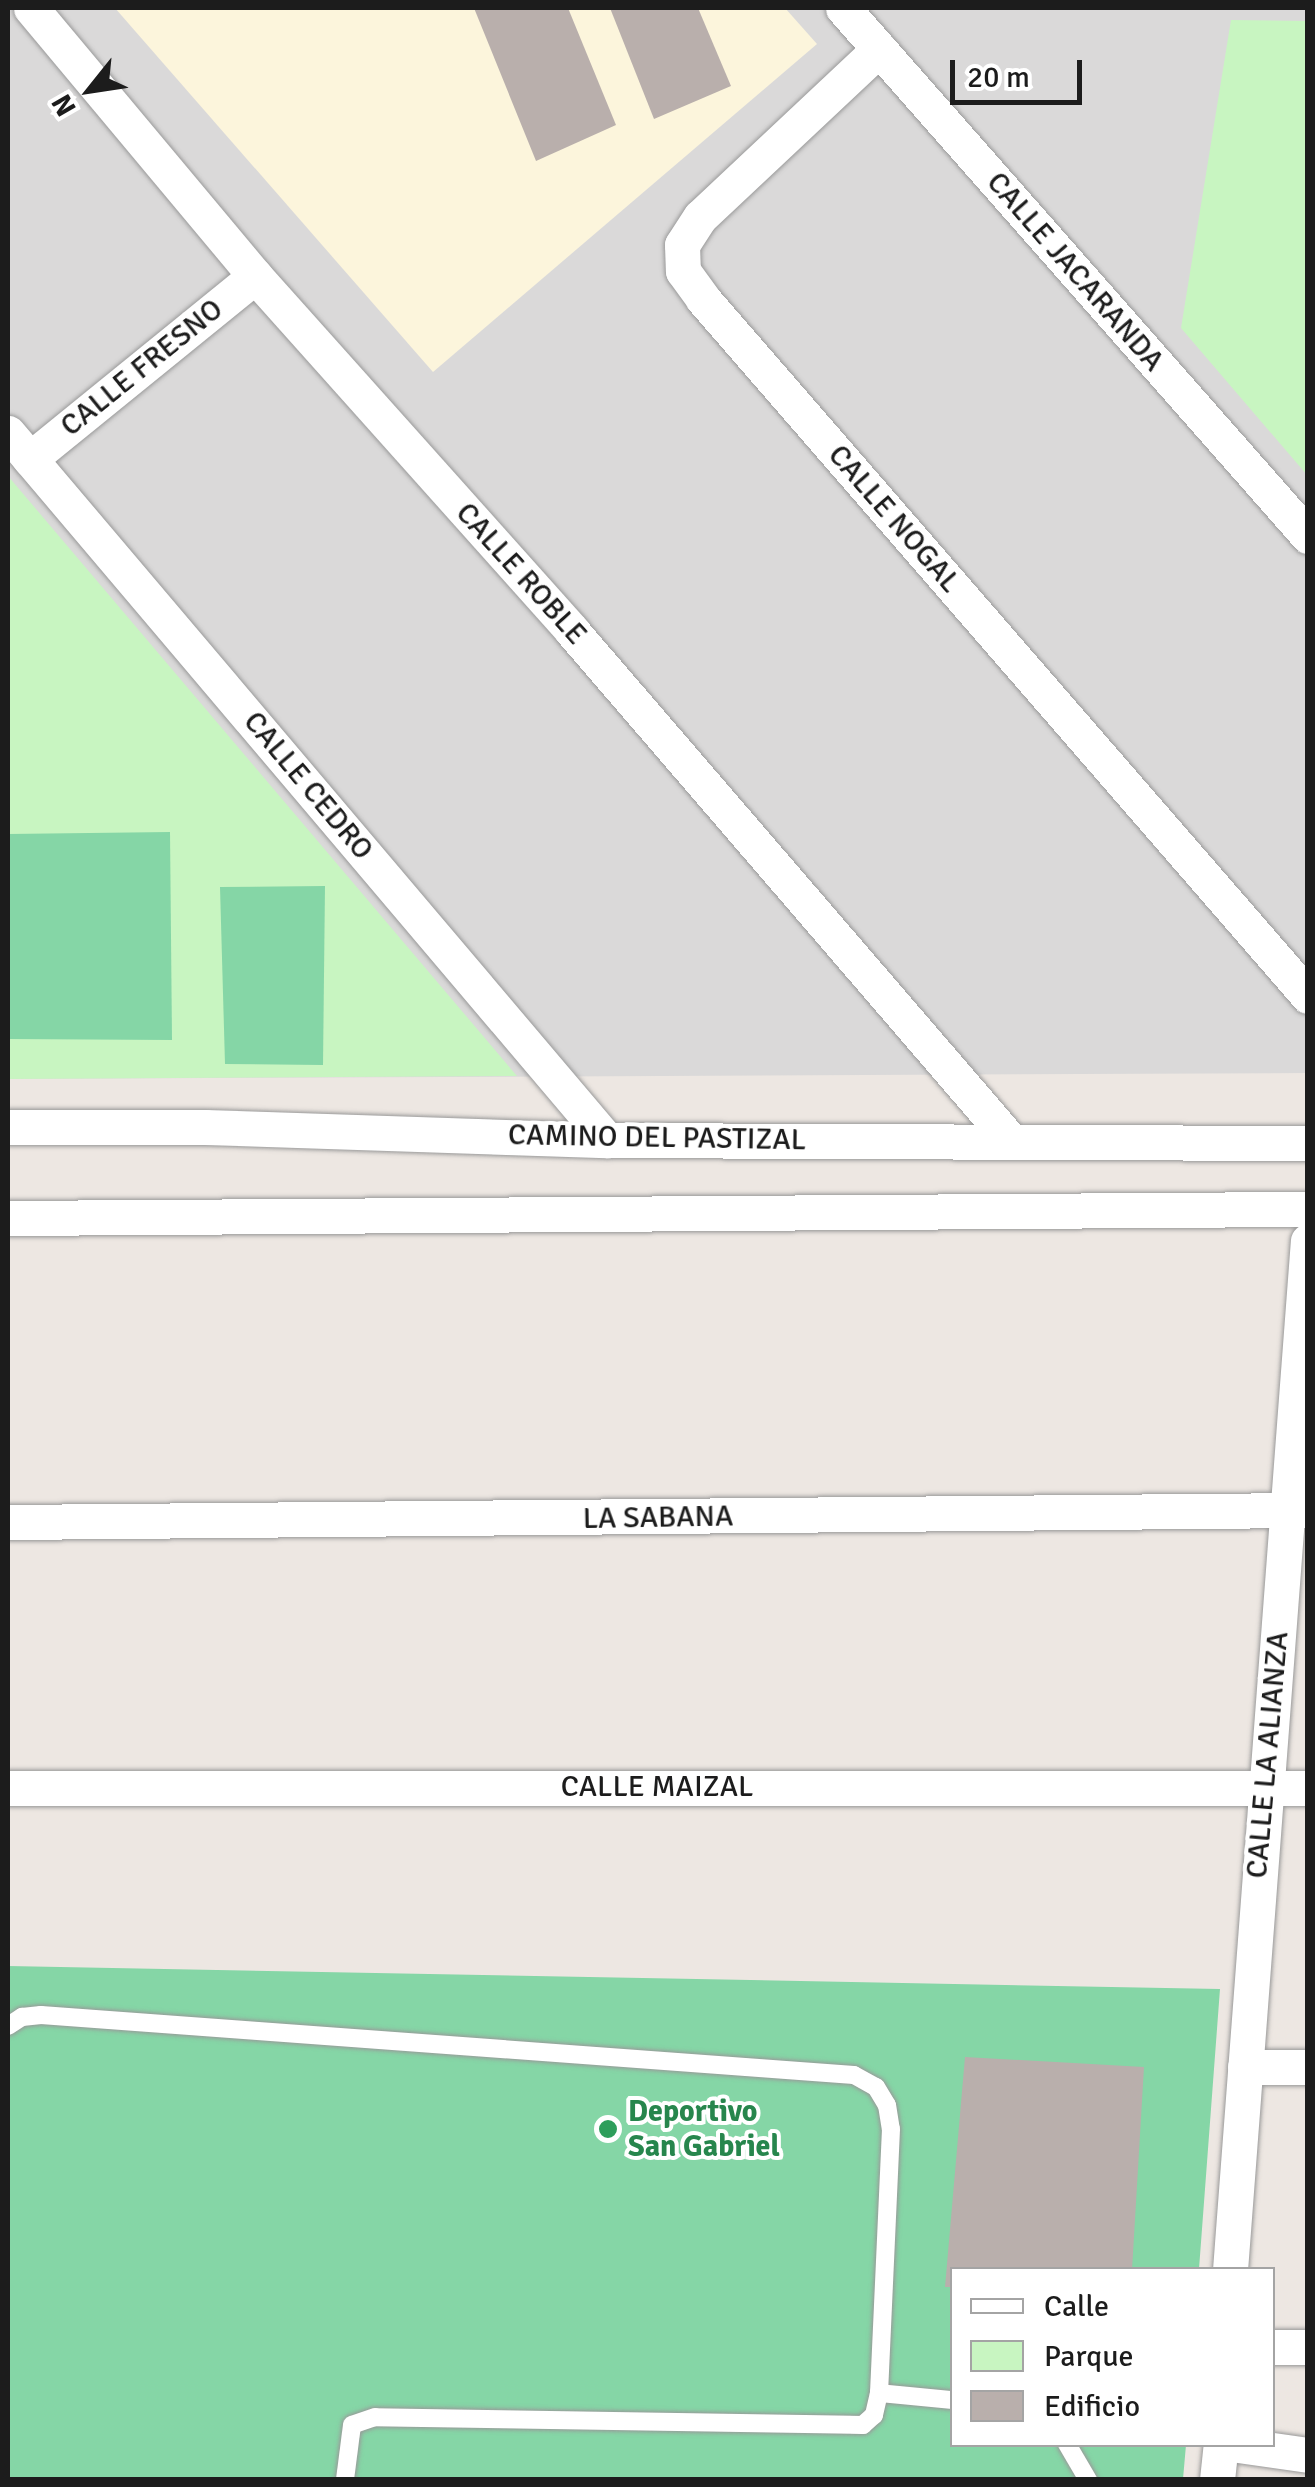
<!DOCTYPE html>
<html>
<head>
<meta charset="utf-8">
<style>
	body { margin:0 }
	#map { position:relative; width:1315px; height:2487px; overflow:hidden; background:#ede7e2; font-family:Signika,sans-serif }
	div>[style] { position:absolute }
	.residential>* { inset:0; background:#dad9d9 }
	.education>* { inset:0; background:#fcf5dc }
	.park>* { inset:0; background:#c8f5c1 }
	.pitch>* { inset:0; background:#85d6a6 }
	.building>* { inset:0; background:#b9afac }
	.roads { filter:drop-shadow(0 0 2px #999) drop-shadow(0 0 2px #999) }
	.lane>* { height:18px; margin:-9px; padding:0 9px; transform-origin:9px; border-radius:9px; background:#fff }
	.street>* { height:35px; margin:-17.5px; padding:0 17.5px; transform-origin:17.5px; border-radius:17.5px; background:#fff }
	.dots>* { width:28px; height:28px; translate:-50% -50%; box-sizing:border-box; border:5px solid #fff; border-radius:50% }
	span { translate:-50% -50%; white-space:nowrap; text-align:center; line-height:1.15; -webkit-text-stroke:8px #fff; paint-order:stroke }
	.street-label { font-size:30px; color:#1c1c1c }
	.leisure-label { font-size:30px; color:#27864d; font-weight:700 }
	.left { translate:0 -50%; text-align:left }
	.frame { position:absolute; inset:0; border:10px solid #1c1c1c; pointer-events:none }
	.legend { position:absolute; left:950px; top:2267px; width:325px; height:180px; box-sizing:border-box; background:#fff; border:2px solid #a4a4a4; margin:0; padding:12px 18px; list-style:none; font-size:30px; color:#1c1c1c }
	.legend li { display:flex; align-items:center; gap:20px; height:50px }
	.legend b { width:50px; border:2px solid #a4a4a4 }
	.north { position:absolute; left:40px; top:40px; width:100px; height:100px; -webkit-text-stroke:8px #fff; paint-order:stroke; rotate:240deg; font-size:28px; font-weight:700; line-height:40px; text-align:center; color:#1c1c1c }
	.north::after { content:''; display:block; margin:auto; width:35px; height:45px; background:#1c1c1c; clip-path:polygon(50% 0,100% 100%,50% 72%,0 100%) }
	.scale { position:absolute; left:950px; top:60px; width:132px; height:45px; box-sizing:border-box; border:5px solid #1c1c1c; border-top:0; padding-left:12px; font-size:30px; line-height:35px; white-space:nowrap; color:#1c1c1c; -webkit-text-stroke:8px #fff; paint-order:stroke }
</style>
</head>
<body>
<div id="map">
	<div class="residential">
		<i style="clip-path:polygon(8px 8px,1307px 8px,1307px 1073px,8px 1079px)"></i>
	</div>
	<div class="education">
		<i style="clip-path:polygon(115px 8px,785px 8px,817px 44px,433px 372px)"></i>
	</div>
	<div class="park">
		<i style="clip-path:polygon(1231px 20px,1307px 21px,1307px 475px,1181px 328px)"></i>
		<i style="clip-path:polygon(8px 476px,517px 1076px,8px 1079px)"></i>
	</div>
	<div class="pitch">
		<i style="clip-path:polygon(170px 832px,172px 1040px,8px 1039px,8px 834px)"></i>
		<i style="clip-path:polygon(325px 886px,323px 1065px,225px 1064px,220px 887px)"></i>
		<i style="clip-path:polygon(8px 1966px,1220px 1989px,1199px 2269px,952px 2270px,952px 2444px,1186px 2445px,1183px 2479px,8px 2480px)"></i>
	</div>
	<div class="building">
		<i style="clip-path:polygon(474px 8px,568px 8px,616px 125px,536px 161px)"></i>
		<i style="clip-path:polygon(610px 8px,698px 8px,731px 86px,654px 119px)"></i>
		<i style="clip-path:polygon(965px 2057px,1144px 2067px,1132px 2270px,952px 2270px,952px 2287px,945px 2287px)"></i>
	</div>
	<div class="roads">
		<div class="lane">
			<i style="left:8px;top:2026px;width:17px;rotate:-33deg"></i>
			<i style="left:22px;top:2017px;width:19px;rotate:-6deg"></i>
			<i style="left:41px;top:2015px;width:815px;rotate:4.22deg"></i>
			<i style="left:854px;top:2075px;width:25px;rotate:29deg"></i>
			<i style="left:876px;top:2087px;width:21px;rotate:59deg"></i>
			<i style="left:887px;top:2105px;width:24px;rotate:81deg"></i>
			<i style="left:891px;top:2129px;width:264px;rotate:92.6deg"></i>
			<i style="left:879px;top:2393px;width:23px;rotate:103deg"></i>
			<i style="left:874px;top:2415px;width:15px;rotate:138deg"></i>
			<i style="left:863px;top:2425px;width:488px;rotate:-179.1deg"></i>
			<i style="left:375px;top:2417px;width:24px;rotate:161deg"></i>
			<i style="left:352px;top:2425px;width:55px;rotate:97.3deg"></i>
			<i style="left:879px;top:2393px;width:73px;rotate:5.5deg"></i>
			<i style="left:1067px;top:2444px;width:42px;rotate:59.7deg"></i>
		</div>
		<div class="street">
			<i style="left:31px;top:8px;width:349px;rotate:50.1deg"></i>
			<i style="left:255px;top:276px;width:476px;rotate:48.2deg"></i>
			<i style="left:572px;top:631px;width:673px;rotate:49.28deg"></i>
			<i style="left:843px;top:8px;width:704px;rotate:48.63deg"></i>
			<i style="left:879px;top:49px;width:245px;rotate:136.8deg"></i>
			<i style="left:700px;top:217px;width:33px;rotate:123deg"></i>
			<i style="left:682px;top:245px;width:26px;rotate:88deg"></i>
			<i style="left:683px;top:271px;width:34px;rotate:54deg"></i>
			<i style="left:703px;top:299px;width:923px;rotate:49.04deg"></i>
			<i style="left:8px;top:433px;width:927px;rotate:49.73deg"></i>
			<i style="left:30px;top:459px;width:290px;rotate:-39.1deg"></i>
			<i style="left:8px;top:1127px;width:197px"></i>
			<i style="left:205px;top:1127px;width:402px;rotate:1.9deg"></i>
			<i style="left:607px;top:1140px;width:701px;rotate:0.25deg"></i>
			<i style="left:8px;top:1218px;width:1300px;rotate:-0.4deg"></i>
			<i style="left:8px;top:1522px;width:1300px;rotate:-0.53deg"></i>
			<i style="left:8px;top:1788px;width:1300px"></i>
			<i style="left:1245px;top:2067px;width:63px"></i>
			<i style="left:1230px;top:2270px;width:1032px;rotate:-85.67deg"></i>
			<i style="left:1272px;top:2347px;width:36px"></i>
			<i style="left:1231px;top:2444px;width:78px;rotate:8.1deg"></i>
			<i style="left:1217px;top:2480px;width:36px;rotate:-84deg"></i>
		</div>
	</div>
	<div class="dots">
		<i style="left:608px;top:2129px;background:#2e9e5b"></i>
	</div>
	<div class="street-label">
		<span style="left:1075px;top:272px;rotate:49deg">CALLE JACARANDA</span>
		<span style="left:142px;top:368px;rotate:-39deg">CALLE FRESNO</span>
		<span style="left:894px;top:519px;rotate:49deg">CALLE NOGAL</span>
		<span style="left:521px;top:574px;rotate:48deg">CALLE ROBLE</span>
		<span style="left:308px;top:786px;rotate:50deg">CALLE CEDRO</span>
		<span style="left:657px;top:1138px;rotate:1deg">CAMINO DEL PASTIZAL</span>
		<span style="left:658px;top:1518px;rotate:-1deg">LA SABANA</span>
		<span style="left:1268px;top:1755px;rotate:-85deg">CALLE LA ALIANZA</span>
		<span style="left:657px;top:1787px">CALLE MAIZAL</span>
	</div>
	<div class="leisure-label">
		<span class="left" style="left:628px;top:2129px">Deportivo<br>San Gabriel</span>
	</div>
	<div class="frame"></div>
	<ul class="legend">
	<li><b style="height:12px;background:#fff"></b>Calle</li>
	<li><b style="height:28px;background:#c8f5c1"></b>Parque</li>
	<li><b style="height:28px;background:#b9afac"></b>Edificio</li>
	</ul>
	<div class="north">N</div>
	<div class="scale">20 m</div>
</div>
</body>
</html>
